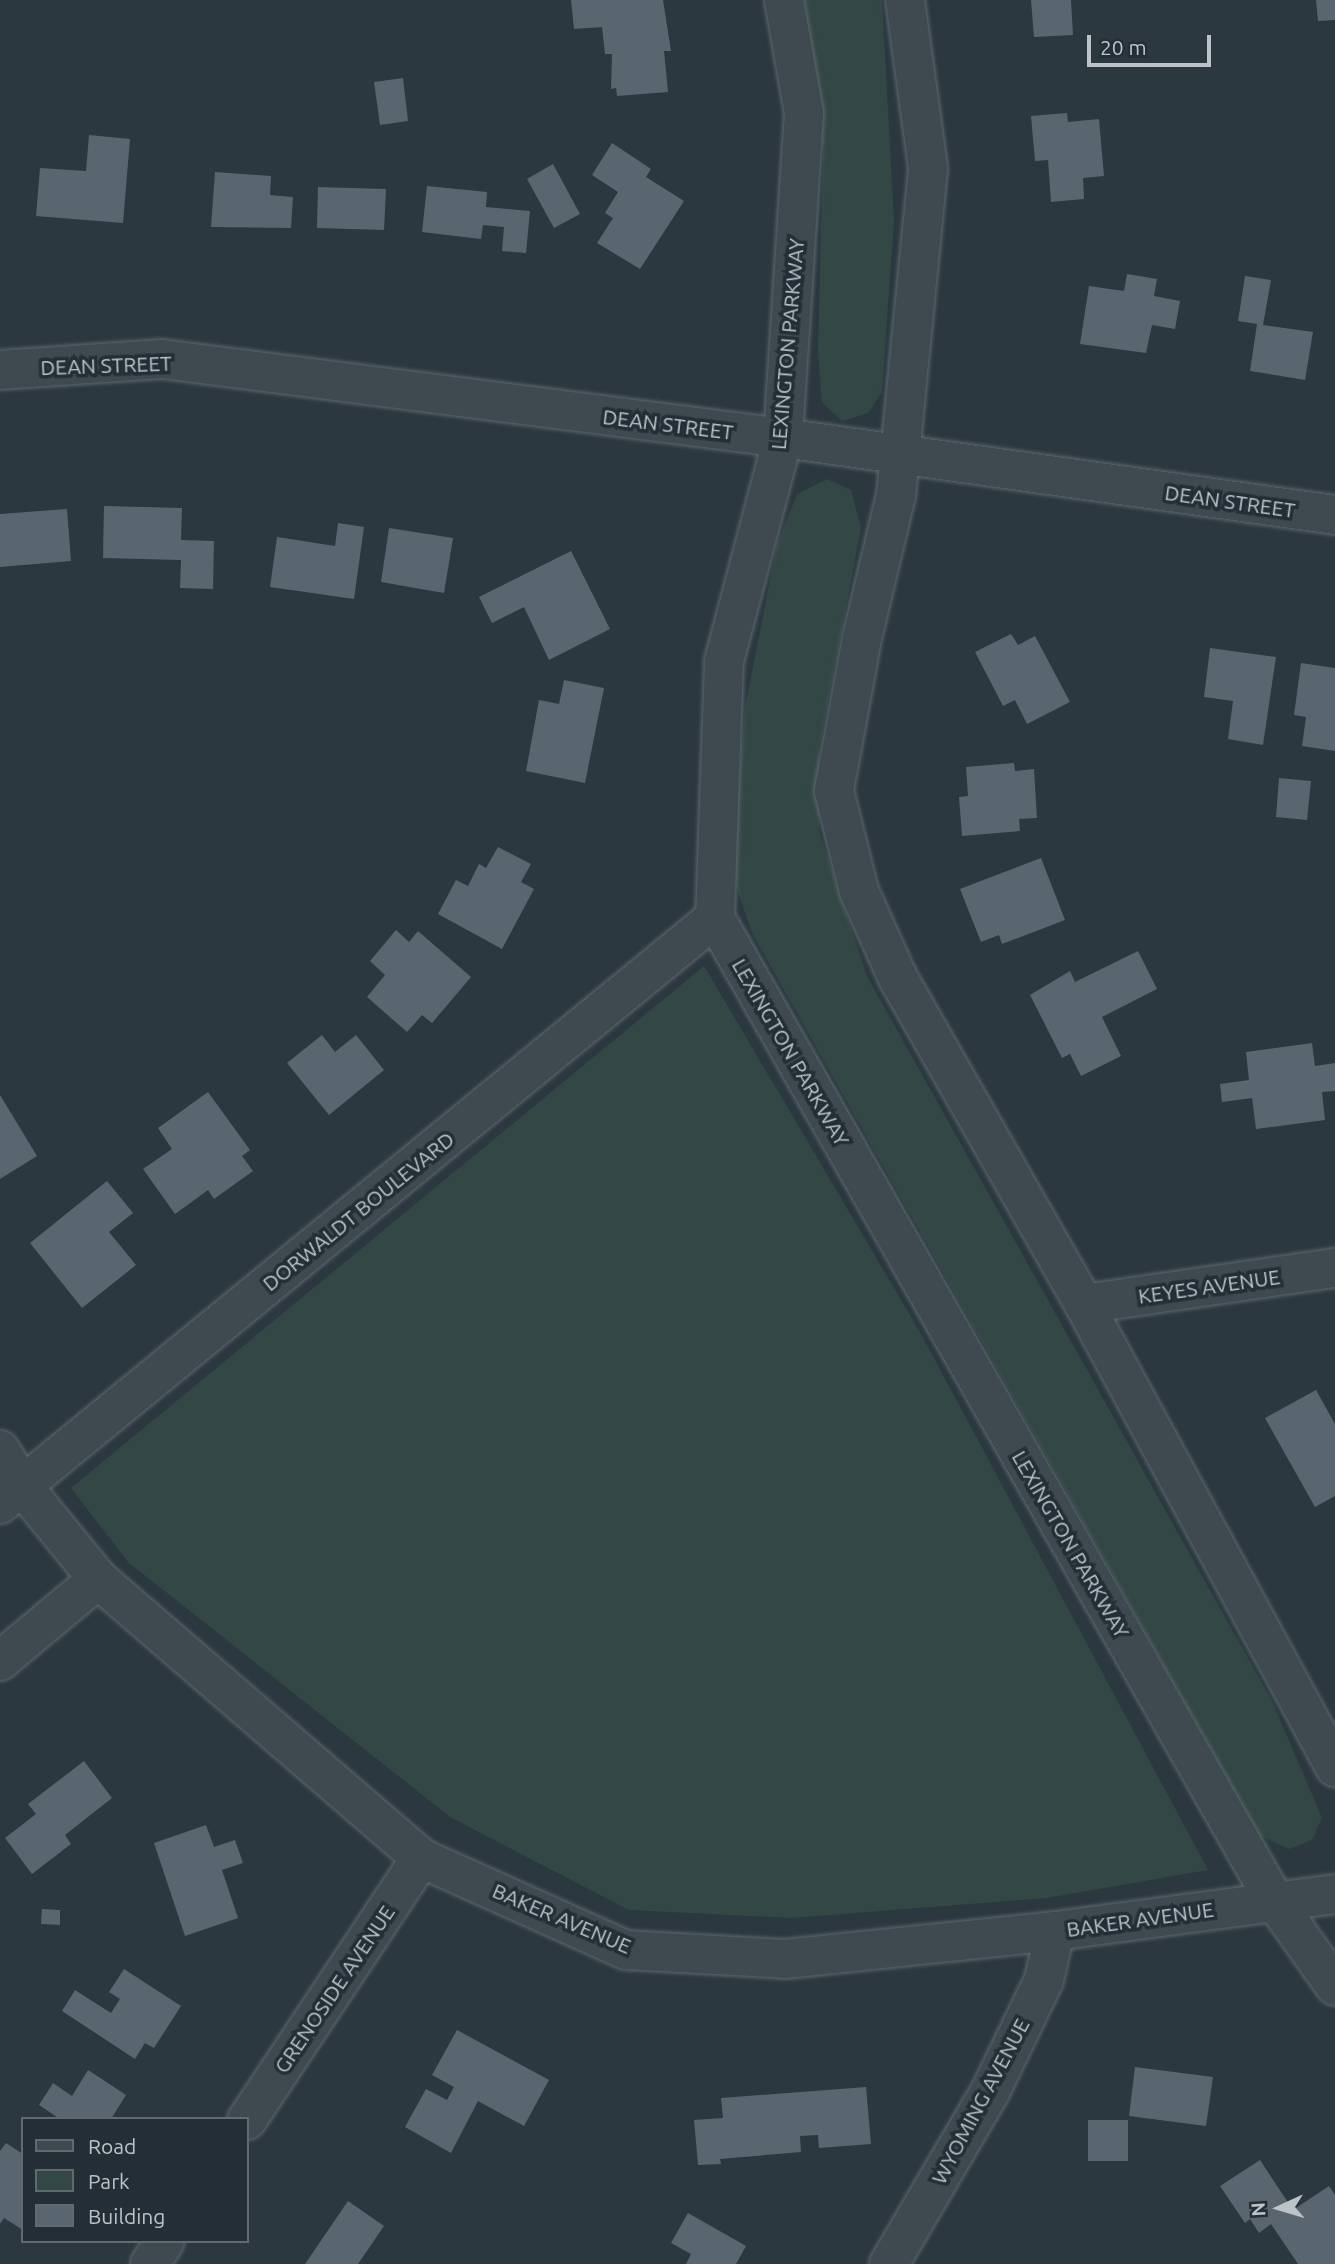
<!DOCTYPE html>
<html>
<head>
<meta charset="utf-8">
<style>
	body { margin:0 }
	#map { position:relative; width:1335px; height:2264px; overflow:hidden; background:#2b3840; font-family:Ubuntu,sans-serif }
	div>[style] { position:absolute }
	.green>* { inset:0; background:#334844 }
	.building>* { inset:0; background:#596670 }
	.roads { filter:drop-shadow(0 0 2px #5d676e) drop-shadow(0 0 2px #5d676e) }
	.minor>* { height:38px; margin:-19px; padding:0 19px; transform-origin:19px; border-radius:19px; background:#3f4950 }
	.tertiary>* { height:38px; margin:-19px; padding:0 19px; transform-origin:19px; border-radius:19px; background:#3f4950 }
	span { translate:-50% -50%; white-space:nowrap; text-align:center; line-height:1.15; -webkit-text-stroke:7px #232e36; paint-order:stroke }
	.street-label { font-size:21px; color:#bcc4ca }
	.legend { position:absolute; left:21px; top:2117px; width:228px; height:126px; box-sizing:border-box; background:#232e36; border:2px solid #606a71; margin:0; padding:9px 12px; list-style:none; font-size:21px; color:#bcc4ca }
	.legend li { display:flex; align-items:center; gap:14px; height:35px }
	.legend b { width:35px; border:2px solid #606a71 }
	.north { position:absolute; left:1244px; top:2173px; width:70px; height:70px; -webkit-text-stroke:5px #232e36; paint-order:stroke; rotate:266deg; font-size:19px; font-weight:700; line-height:28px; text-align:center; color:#bcc4ca }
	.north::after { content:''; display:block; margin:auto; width:24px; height:32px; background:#bcc4ca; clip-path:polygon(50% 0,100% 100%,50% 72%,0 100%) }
	.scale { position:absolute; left:1087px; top:35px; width:124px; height:32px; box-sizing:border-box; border:4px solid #bcc4ca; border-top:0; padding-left:9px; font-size:21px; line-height:24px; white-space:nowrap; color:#bcc4ca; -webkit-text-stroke:5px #232e36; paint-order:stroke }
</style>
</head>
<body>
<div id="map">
	<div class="green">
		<i style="clip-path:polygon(805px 0,882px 0,894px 221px,882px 392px,868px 413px,842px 421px,822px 402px,818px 351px,823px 151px)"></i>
		<i style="clip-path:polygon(827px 479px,851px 490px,861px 528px,819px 749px,819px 831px,867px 976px,1273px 1703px,1322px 1818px,1312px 1840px,1289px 1849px,1260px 1836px,752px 933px,731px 871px,745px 708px,777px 544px,797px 494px)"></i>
		<i style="clip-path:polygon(704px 966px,920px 1332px,1208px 1870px,1047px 1898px,791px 1918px,629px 1910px,450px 1817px,128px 1562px,71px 1488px)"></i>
	</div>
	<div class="building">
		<i style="clip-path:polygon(571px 0,663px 0,671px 51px,664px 51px,668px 92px,617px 96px,616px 88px,611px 89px,612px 54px,605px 54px,602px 27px,574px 29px)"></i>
		<i style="clip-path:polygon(1031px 0,1071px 0,1073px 35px,1034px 37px)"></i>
		<i style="clip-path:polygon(1316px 0,1335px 0,1335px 20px,1318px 21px)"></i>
		<i style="clip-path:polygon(403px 78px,408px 121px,380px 125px,374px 82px)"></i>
		<i style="clip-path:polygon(1067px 113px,1068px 122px,1099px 119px,1104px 176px,1083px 178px,1084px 199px,1051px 202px,1048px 160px,1035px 161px,1031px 116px)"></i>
		<i style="clip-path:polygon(89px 135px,130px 139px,123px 223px,36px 216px,40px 168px,86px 171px)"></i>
		<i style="clip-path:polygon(612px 143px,651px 169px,646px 177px,684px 201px,640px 269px,597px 243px,613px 218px,605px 213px,618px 192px,592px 175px)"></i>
		<i style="clip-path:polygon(553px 164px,580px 214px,554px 228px,527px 179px)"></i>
		<i style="clip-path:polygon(215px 172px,271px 176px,270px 195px,293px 197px,291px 228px,211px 227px)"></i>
		<i style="clip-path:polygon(427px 186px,487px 192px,486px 207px,530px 211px,526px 253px,502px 251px,504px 227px,483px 225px,481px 239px,422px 232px)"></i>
		<i style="clip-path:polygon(318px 187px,386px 189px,384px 230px,317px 228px)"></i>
		<i style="clip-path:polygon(1127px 274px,1157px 279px,1154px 296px,1180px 301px,1175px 329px,1152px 325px,1146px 353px,1080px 344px,1089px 286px,1124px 291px)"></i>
		<i style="clip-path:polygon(1245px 276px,1271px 280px,1263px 325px,1313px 332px,1305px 380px,1250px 371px,1257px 324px,1238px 321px)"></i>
		<i style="clip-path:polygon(104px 506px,182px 508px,181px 540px,214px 541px,213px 589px,180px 588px,181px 560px,103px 558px)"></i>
		<i style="clip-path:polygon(67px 509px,71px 561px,0 567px,0 514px)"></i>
		<i style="clip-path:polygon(338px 523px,364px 527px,354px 599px,270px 587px,277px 537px,335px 546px)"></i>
		<i style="clip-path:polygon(389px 528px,453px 538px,444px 593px,381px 582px)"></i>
		<i style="clip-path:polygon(571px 551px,610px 629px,549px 660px,524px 607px,492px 623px,479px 597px)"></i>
		<i style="clip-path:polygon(1011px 634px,1018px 645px,1035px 636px,1070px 702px,1027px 724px,1015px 700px,1003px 706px,975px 652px)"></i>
		<i style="clip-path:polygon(1210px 648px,1276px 657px,1263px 745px,1228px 739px,1233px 701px,1204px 697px)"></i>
		<i style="clip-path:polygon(1301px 663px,1335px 668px,1335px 751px,1302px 746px,1306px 717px,1294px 715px)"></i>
		<i style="clip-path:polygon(564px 680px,604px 688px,585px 783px,526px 771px,539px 700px,559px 704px)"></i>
		<i style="clip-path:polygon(1014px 763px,1015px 771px,1034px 769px,1037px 818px,1019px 819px,1020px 831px,962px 836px,959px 797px,968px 796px,966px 767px)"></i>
		<i style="clip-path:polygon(1279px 778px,1311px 781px,1307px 820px,1276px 817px)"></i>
		<i style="clip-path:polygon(498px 847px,531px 864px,521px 882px,534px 889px,502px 949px,438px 914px,456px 880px,468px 886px,479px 864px,486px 868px)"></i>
		<i style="clip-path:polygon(1041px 858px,1065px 920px,1002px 944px,999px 935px,981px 942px,960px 889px)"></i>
		<i style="clip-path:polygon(396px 930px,409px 942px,418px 931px,471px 977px,432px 1023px,422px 1015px,407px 1032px,367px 997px,385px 975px,370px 961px)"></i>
		<i style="clip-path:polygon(1138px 951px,1157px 989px,1102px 1017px,1121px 1056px,1081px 1076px,1070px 1054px,1062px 1058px,1030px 995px,1070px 971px,1075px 982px)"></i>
		<i style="clip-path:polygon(322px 1035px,335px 1052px,356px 1035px,384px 1070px,329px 1115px,287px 1063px)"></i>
		<i style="clip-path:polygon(1312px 1043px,1315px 1066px,1335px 1063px,1335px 1091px,1322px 1092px,1325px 1120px,1256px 1129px,1252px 1098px,1222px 1102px,1220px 1084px,1249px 1080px,1246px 1052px)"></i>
		<i style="clip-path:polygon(208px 1092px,250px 1150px,242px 1156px,253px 1171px,214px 1199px,208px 1190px,175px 1214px,143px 1169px,172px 1149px,158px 1128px)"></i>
		<i style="clip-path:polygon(0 1095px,37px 1156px,0 1179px)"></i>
		<i style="clip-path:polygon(107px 1181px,133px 1213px,109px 1232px,136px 1265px,82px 1308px,30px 1243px)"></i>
		<i style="clip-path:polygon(1316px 1390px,1335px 1424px,1335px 1496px,1315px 1507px,1265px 1418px)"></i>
		<i style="clip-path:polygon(84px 1761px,112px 1798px,65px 1835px,71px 1844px,32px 1874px,5px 1838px,36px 1814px,28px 1804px)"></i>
		<i style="clip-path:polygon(206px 1825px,214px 1847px,235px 1840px,243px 1863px,222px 1870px,238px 1918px,185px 1936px,154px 1843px)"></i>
		<i style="clip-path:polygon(42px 1909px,60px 1910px,60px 1925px,41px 1924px)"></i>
		<i style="clip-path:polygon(124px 1969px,181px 2006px,154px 2048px,145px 2043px,135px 2059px,62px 2011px,75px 1990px,111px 2013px,120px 1999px,109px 1992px)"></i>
		<i style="clip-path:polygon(457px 2030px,549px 2080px,524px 2126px,478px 2101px,451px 2153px,405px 2127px,426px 2089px,447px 2100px,454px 2087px,432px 2075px)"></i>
		<i style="clip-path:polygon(1135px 2067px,1213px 2077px,1206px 2126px,1129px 2116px)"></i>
		<i style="clip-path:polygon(88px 2070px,126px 2095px,111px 2119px,60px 2119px,39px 2105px,53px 2083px,72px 2096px)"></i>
		<i style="clip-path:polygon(866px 2087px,871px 2144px,819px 2148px,818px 2135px,800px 2136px,801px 2152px,720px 2159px,721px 2164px,698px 2165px,694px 2120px,723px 2118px,721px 2098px)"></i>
		<i style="clip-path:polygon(1088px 2120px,1128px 2120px,1128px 2161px,1088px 2161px)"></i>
		<i style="clip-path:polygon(6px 2143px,23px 2154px,23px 2230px,4px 2218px,0 2224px,0 2151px)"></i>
		<i style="clip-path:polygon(1260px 2160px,1293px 2210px,1329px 2186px,1335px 2195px,1335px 2264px,1298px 2264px,1271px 2224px,1259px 2233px,1250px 2219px,1245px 2223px,1220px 2186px)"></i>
		<i style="clip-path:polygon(348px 2201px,384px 2226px,358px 2264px,305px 2264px)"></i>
		<i style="clip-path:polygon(688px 2213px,746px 2246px,736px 2264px,686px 2264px,691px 2254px,671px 2243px)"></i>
	</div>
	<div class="roads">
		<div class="minor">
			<i style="left:784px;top:0;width:115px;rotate:80deg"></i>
			<i style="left:804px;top:113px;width:326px;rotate:93.7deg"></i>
			<i style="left:783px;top:438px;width:231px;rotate:104.8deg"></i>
			<i style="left:724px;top:661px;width:257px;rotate:92deg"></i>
			<i style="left:715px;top:918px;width:1130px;rotate:60.35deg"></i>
			<i style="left:1274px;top:1900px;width:105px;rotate:54.7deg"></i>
			<i style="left:905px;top:0;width:171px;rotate:82.2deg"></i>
			<i style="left:928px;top:169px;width:328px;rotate:95.6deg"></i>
			<i style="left:896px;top:495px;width:147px;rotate:103.4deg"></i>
			<i style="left:862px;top:638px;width:156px;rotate:100.4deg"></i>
			<i style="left:834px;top:791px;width:103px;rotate:76deg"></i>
			<i style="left:859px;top:891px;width:95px;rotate:65.9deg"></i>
			<i style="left:898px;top:978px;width:375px;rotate:60.3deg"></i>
			<i style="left:1084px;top:1304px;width:527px;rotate:61.54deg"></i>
			<i style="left:1084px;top:1304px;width:254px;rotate:-8.2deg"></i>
			<i style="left:0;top:1450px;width:44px;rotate:58.1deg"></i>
			<i style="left:23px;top:1487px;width:119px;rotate:50.8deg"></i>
			<i style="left:98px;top:1579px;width:427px;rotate:40.8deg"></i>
			<i style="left:421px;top:1858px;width:225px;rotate:24.2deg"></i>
			<i style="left:626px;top:1950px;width:159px;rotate:3.2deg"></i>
			<i style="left:785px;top:1959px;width:271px;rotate:-5.9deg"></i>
			<i style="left:1055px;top:1931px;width:282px;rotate:-7.5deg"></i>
			<i style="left:0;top:1504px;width:924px;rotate:-39.34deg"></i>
			<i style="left:0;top:1661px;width:128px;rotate:-39.9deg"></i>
			<i style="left:247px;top:2120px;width:315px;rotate:-56.4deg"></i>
			<i style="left:150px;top:2264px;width:27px;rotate:-57deg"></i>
			<i style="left:889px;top:2264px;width:199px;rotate:-59.6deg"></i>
			<i style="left:990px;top:2092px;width:124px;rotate:-64.3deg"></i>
			<i style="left:1044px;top:1980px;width:50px;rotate:-77.3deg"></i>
		</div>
		<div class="tertiary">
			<i style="left:0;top:370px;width:162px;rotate:-3.9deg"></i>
			<i style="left:162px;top:359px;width:626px;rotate:7.25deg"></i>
			<i style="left:783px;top:438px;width:557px;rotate:7.94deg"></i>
		</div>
	</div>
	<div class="street-label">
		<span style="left:787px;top:344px;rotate:-85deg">LEXINGTON PARKWAY</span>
		<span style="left:106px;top:365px;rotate:-2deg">DEAN STREET</span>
		<span style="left:668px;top:424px;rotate:7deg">DEAN STREET</span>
		<span style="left:1230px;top:501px;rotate:8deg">DEAN STREET</span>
		<span style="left:791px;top:1052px;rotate:60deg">LEXINGTON PARKWAY</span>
		<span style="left:358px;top:1211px;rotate:-39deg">DORWALDT BOULEVARD</span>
		<span style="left:1209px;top:1286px;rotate:-8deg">KEYES AVENUE</span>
		<span style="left:1071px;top:1544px;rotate:60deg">LEXINGTON PARKWAY</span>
		<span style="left:562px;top:1918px;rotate:23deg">BAKER AVENUE</span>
		<span style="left:1140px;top:1919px;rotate:-8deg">BAKER AVENUE</span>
		<span style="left:334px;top:1989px;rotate:-56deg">GRENOSIDE AVENUE</span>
		<span style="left:980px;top:2101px;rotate:-62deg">WYOMING AVENUE</span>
	</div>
	<ul class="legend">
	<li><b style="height:9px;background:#3f4950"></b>Road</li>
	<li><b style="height:19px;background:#334844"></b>Park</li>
	<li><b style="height:19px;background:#596670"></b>Building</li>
	</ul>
	<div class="north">N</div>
	<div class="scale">20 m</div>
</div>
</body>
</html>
